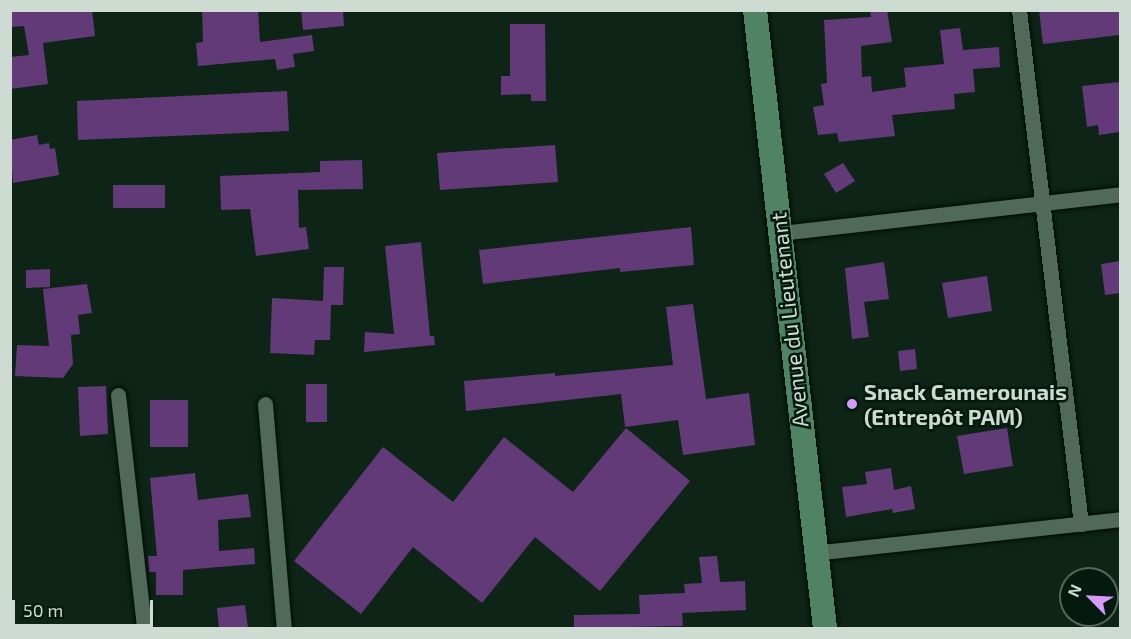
<!DOCTYPE html>
<html>
<head>
<meta charset="utf-8">
<style>
	body { margin:0 }
	#map { position:relative; width:1131px; height:639px; overflow:hidden; background:#0e2417; font-family:"Exo 2",sans-serif }
	div>[style] { position:absolute }
	.building>* { inset:0; background:#623a78 }
	.roads { filter:drop-shadow(0 0 2px #000d04) drop-shadow(0 0 2px #000d04) }
	.minor>* { height:15px; margin:-7.5px; padding:0 7.5px; transform-origin:7.5px; border-radius:7.5px; background:#51695a }
	.primary>* { height:24px; margin:-12px; padding:0 12px; transform-origin:12px; border-radius:12px; background:#508264 }
	.dots>* { width:16px; height:16px; translate:-50% -50%; box-sizing:border-box; border:3px solid #051a0e; border-radius:50% }
	span { translate:-50% -50%; white-space:nowrap; text-align:center; line-height:1.15; -webkit-text-stroke:5px #051a0e; paint-order:stroke }
	.street-label { font-size:22px; color:#cedbd2 }
	.poi-label { font-size:22px; color:#cedbd2; font-weight:700 }
	.left { translate:0 -50%; text-align:left }
	.frame { position:absolute; inset:0; border:12px solid #cedbd2; pointer-events:none }
	.north { position:absolute; left:1059px; top:567px; width:60px; height:60px; box-sizing:border-box; background:#051a0e; border:2px solid #55675c; border-radius:50%; rotate:294deg; font-size:16px; font-weight:700; line-height:24px; text-align:center; color:#cedbd2 }
	.north::after { content:''; display:block; margin:auto; width:21px; height:27px; background:#d69bfa; clip-path:polygon(50% 0,100% 100%,50% 72%,0 100%) }
	.scale { position:absolute; left:12px; top:600px; width:141px; height:27px; box-sizing:border-box; border:3px solid #cedbd2; border-top:0; padding-left:8px; font-size:18px; line-height:21px; white-space:nowrap; color:#cedbd2; -webkit-text-stroke:4px #051a0e; paint-order:stroke }
</style>
</head>
<body>
<div id="map">
	<div class="building">
		<i style="clip-path:polygon(10px 10px,92px 10px,95px 36px,43px 43px,48px 84px,10px 89px,10px 57px,29px 55px,24px 26px,10px 27px)"></i>
		<i style="clip-path:polygon(202px 10px,258px 10px,260px 42px,312px 35px,314px 51px,293px 54px,295px 67px,277px 70px,275px 59px,198px 66px,196px 43px,203px 42px)"></i>
		<i style="clip-path:polygon(301px 10px,343px 10px,344px 26px,303px 30px)"></i>
		<i style="clip-path:polygon(870px 10px,887px 10px,892px 42px,861px 46px,862px 77px,871px 76px,872px 92px,906px 87px,904px 68px,944px 64px,940px 30px,960px 28px,963px 50px,999px 47px,1000px 67px,973px 69px,975px 92px,954px 94px,955px 109px,892px 115px,895px 136px,839px 142px,837px 133px,818px 135px,813px 107px,824px 105px,821px 84px,827px 83px,824px 20px,871px 17px)"></i>
		<i style="clip-path:polygon(1039px 10px,1120px 10px,1120px 35px,1043px 44px)"></i>
		<i style="clip-path:polygon(510px 24px,545px 24px,546px 101px,531px 101px,531px 94px,501px 95px,501px 76px,510px 76px)"></i>
		<i style="clip-path:polygon(1120px 82px,1119px 132px,1099px 135px,1098px 125px,1087px 127px,1082px 86px)"></i>
		<i style="clip-path:polygon(287px 91px,289px 131px,78px 140px,77px 101px)"></i>
		<i style="clip-path:polygon(37px 135px,39px 145px,49px 143px,50px 149px,55px 148px,59px 175px,13px 183px,10px 140px)"></i>
		<i style="clip-path:polygon(555px 145px,558px 182px,440px 190px,437px 153px)"></i>
		<i style="clip-path:polygon(362px 160px,363px 189px,298px 190px,299px 228px,306px 227px,309px 249px,256px 256px,250px 209px,221px 210px,220px 176px,320px 172px,320px 161px)"></i>
		<i style="clip-path:polygon(843px 163px,855px 181px,836px 193px,824px 174px)"></i>
		<i style="clip-path:polygon(113px 185px,165px 185px,165px 208px,113px 208px)"></i>
		<i style="clip-path:polygon(691px 227px,694px 265px,620px 272px,620px 268px,483px 284px,479px 250px)"></i>
		<i style="clip-path:polygon(421px 242px,430px 336px,434px 336px,435px 345px,364px 352px,365px 332px,394px 334px,385px 246px)"></i>
		<i style="clip-path:polygon(1120px 261px,1120px 293px,1105px 295px,1101px 264px)"></i>
		<i style="clip-path:polygon(884px 262px,889px 299px,864px 302px,869px 337px,852px 339px,845px 268px)"></i>
		<i style="clip-path:polygon(324px 267px,344px 267px,343px 305px,331px 305px,330px 340px,315px 340px,314px 355px,270px 353px,272px 298px,323px 301px)"></i>
		<i style="clip-path:polygon(50px 269px,50px 287px,26px 288px,26px 270px)"></i>
		<i style="clip-path:polygon(987px 276px,992px 311px,948px 318px,942px 283px)"></i>
		<i style="clip-path:polygon(87px 284px,92px 313px,78px 315px,80px 334px,71px 335px,73px 364px,63px 378px,15px 376px,17px 345px,49px 346px,43px 289px)"></i>
		<i style="clip-path:polygon(693px 304px,706px 399px,749px 393px,755px 445px,683px 455px,678px 420px,625px 427px,621px 394px,466px 411px,464px 381px,555px 373px,555px 376px,673px 365px,666px 307px)"></i>
		<i style="clip-path:polygon(915px 349px,917px 369px,900px 371px,898px 351px)"></i>
		<i style="clip-path:polygon(306px 384px,327px 384px,327px 422px,306px 422px)"></i>
		<i style="clip-path:polygon(106px 386px,108px 434px,80px 436px,78px 387px)"></i>
		<i style="clip-path:polygon(150px 400px,188px 400px,188px 447px,150px 447px)"></i>
		<i style="clip-path:polygon(626px 428px,690px 481px,600px 591px,535px 537px,482px 603px,413px 547px,361px 614px,294px 561px,383px 447px,453px 502px,504px 437px,573px 492px)"></i>
		<i style="clip-path:polygon(1007px 428px,1013px 466px,964px 474px,957px 436px)"></i>
		<i style="clip-path:polygon(891px 468px,894px 490px,911px 486px,915px 509px,893px 513px,892px 509px,846px 517px,842px 487px,867px 484px,865px 472px)"></i>
		<i style="clip-path:polygon(195px 473px,198px 500px,248px 494px,251px 517px,218px 520px,219px 551px,254px 548px,255px 564px,183px 570px,183px 595px,156px 595px,156px 572px,149px 572px,148px 556px,157px 556px,150px 478px)"></i>
		<i style="clip-path:polygon(717px 556px,720px 582px,745px 581px,746px 610px,682px 613px,683px 626px,574px 628px,574px 615px,640px 614px,639px 595px,685px 593px,684px 584px,702px 583px,699px 557px)"></i>
		<i style="clip-path:polygon(245px 605px,248px 628px,219px 628px,217px 608px)"></i>
	</div>
	<div class="roads">
		<div class="minor">
			<i style="left:1019px;top:10px;width:518px;rotate:83.12deg"></i>
			<i style="left:780px;top:233px;width:342px;rotate:-6.5deg"></i>
			<i style="left:118px;top:395px;width:234px;rotate:83.6deg"></i>
			<i style="left:265px;top:404px;width:225px;rotate:85.2deg"></i>
			<i style="left:814px;top:553px;width:308px;rotate:-6.3deg"></i>
		</div>
		<div class="primary">
			<i style="left:755px;top:10px;width:622px;rotate:83.54deg"></i>
		</div>
	</div>
	<div class="dots">
		<i style="left:852px;top:404px;background:#d69bfa"></i>
	</div>
	<div class="street-label">
		<span style="left:789px;top:320px;rotate:-96deg">Avenue du Lieutenant</span>
	</div>
	<div class="poi-label">
		<span class="left" style="left:864px;top:404px">Snack Camerounais<br>(Entrepôt PAM)</span>
	</div>
	<div class="frame"></div>
	<div class="north">N</div>
	<div class="scale">50 m</div>
</div>
</body>
</html>
